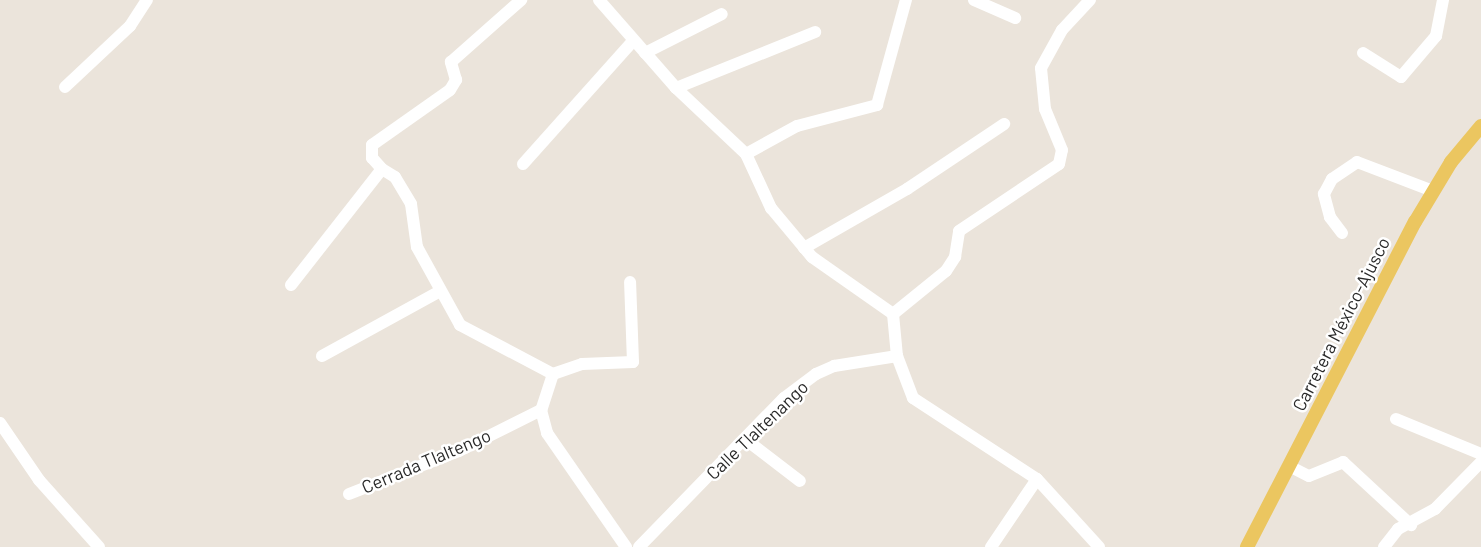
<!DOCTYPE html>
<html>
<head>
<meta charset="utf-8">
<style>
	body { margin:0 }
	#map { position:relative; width:1481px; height:547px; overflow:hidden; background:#ebe4db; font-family:Barlow,sans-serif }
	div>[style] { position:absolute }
	.minor>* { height:12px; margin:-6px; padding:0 6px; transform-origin:6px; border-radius:6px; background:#fff }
	.major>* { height:14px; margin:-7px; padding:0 7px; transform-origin:7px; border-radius:7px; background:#ebc660 }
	span { translate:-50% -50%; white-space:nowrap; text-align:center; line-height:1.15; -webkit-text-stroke:5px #fff; paint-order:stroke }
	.street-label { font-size:18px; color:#292929 }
</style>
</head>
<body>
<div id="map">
	<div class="minor">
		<i style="left:599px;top:0;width:117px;rotate:48.8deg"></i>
		<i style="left:676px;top:88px;width:96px;rotate:43.3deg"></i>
		<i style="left:746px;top:154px;width:60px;rotate:65.2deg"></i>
		<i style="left:771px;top:208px;width:64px;rotate:50.1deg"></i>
		<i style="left:812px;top:257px;width:99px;rotate:35.1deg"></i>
		<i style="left:974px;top:0;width:45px;rotate:23.7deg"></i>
		<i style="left:645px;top:53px;width:86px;rotate:-26.9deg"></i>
		<i style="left:1363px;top:53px;width:45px;rotate:32.3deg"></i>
		<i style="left:1401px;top:77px;width:54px;rotate:-49.5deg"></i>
		<i style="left:1436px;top:36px;width:37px;rotate:-79deg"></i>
		<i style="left:65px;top:87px;width:89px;rotate:-43.2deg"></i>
		<i style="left:130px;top:26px;width:31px;rotate:-57deg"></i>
		<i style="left:676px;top:88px;width:150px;rotate:-21.9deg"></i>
		<i style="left:746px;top:154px;width:58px;rotate:-28.8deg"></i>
		<i style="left:797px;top:126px;width:83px;rotate:-14.7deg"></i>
		<i style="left:877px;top:105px;width:109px;rotate:-74.6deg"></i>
		<i style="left:523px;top:164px;width:165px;rotate:-48.2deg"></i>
		<i style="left:382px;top:169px;width:15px;rotate:32deg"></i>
		<i style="left:395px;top:177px;width:31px;rotate:59deg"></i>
		<i style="left:411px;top:204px;width:43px;rotate:82.1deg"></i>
		<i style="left:417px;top:247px;width:89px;rotate:61.1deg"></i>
		<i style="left:460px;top:325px;width:105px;rotate:27.8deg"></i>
		<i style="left:553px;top:374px;width:38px;rotate:108deg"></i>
		<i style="left:541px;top:410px;width:24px;rotate:75deg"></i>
		<i style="left:547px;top:433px;width:139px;rotate:55.3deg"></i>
		<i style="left:1342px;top:233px;width:20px;rotate:-127deg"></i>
		<i style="left:1330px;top:217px;width:24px;rotate:-105deg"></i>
		<i style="left:1324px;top:194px;width:17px;rotate:-62deg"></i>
		<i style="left:1332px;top:179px;width:30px;rotate:-34deg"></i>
		<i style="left:1357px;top:162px;width:81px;rotate:20.9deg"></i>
		<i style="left:804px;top:248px;width:119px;rotate:-29.8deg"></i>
		<i style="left:907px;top:189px;width:117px;rotate:-33.8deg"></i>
		<i style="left:291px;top:285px;width:147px;rotate:-51.9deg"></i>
		<i style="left:382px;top:169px;width:15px;rotate:-132deg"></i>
		<i style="left:372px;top:158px;width:13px;rotate:-90deg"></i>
		<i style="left:372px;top:145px;width:95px;rotate:-35.2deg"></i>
		<i style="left:450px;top:90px;width:12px;rotate:-59deg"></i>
		<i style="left:456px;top:80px;width:19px;rotate:-106deg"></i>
		<i style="left:451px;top:62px;width:94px;rotate:-41.5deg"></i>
		<i style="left:893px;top:314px;width:68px;rotate:-39.1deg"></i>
		<i style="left:946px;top:271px;width:17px;rotate:-57deg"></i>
		<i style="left:955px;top:257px;width:26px;rotate:-81deg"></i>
		<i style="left:959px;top:231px;width:120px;rotate:-33.8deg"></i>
		<i style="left:1059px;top:164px;width:14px;rotate:-78deg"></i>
		<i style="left:1062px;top:150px;width:44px;rotate:-112.5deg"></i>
		<i style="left:1045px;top:109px;width:41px;rotate:-95.6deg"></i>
		<i style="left:1041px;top:68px;width:43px;rotate:-61.1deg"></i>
		<i style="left:1062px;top:30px;width:41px;rotate:-47deg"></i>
		<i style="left:893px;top:314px;width:42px;rotate:84.6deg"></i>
		<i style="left:897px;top:356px;width:45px;rotate:69.1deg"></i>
		<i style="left:913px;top:398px;width:148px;rotate:33.2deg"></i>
		<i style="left:1037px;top:479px;width:92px;rotate:47.6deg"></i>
		<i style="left:322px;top:356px;width:135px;rotate:-28.8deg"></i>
		<i style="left:553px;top:374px;width:31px;rotate:-19deg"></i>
		<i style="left:582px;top:364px;width:51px;rotate:-2.2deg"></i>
		<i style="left:633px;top:362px;width:80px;rotate:-92.1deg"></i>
		<i style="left:1396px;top:419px;width:92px;rotate:22.4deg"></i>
		<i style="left:0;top:423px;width:69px;rotate:55.6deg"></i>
		<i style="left:39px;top:480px;width:90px;rotate:48.2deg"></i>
		<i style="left:745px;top:439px;width:69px;rotate:37.4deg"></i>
		<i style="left:1289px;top:466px;width:22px;rotate:27deg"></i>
		<i style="left:1309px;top:476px;width:37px;rotate:-22deg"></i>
		<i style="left:1343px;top:462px;width:93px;rotate:42.8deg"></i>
		<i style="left:349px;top:494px;width:118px;rotate:-21.4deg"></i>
		<i style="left:459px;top:451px;width:92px;rotate:-26.6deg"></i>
		<i style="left:639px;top:547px;width:208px;rotate:-45.8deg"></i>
		<i style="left:784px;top:398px;width:40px;rotate:-37deg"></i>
		<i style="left:816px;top:374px;width:20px;rotate:-24deg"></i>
		<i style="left:834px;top:366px;width:64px;rotate:-9deg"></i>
		<i style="left:991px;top:547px;width:82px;rotate:-55.9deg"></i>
		<i style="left:1384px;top:547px;width:23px;rotate:-52deg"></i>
		<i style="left:1398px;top:529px;width:42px;rotate:-28.4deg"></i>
		<i style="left:1435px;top:509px;width:66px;rotate:-45.6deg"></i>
	</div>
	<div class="major">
		<i style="left:1247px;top:547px;width:366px;rotate:-62.7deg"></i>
		<i style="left:1415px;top:222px;width:70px;rotate:-59deg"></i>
		<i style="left:1451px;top:162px;width:47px;rotate:-50.2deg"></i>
	</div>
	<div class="street-label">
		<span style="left:1341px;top:324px;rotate:-63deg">Carretera México-Ajusco</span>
		<span style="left:757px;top:430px;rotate:-44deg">Calle Tlaltenango</span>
		<span style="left:426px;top:461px;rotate:-23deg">Cerrada Tlaltengo</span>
	</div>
</div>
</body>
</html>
